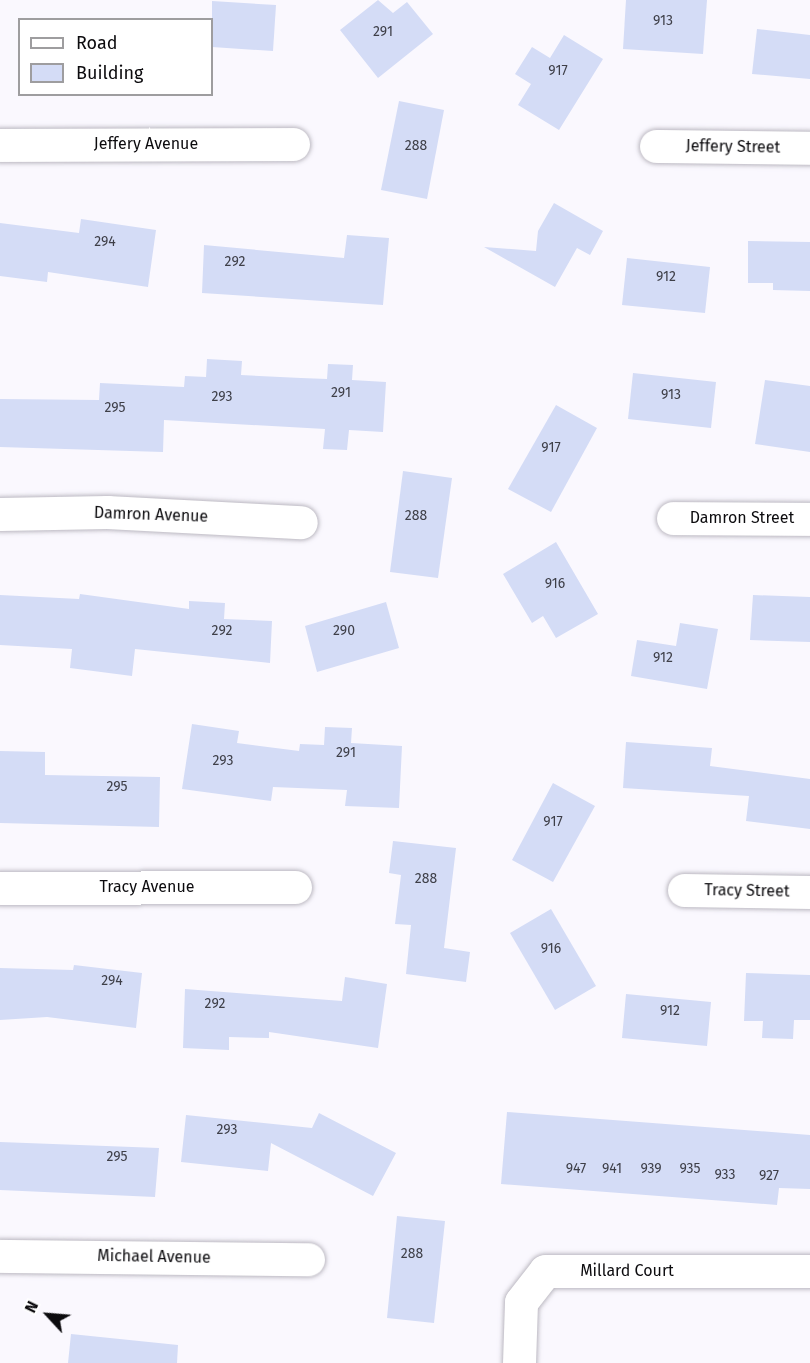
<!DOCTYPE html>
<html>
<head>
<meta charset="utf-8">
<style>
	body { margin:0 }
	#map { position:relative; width:810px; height:1363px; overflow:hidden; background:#faf8fe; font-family:"Fira Sans",sans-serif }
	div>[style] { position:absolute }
	.building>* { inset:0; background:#d4dcf6 }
	.roads { filter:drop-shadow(0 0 2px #bcb9c2) drop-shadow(0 0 2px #bcb9c2) }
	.minor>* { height:33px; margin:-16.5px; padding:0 16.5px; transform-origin:16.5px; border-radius:16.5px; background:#fff }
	span { translate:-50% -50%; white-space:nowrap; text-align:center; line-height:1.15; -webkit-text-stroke:6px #fff; paint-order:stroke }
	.number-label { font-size:14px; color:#3e3f48 }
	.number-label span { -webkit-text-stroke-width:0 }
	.street-label { font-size:16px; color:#0c0b0e }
	.legend { position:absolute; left:18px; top:18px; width:195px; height:78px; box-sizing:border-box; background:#fff; border:2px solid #9e9d9f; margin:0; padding:8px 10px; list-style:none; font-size:18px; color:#0c0b0e }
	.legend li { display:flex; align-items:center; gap:12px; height:30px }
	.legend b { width:30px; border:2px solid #9e9d9f }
	.north { position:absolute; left:18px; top:1285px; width:60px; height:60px; -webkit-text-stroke:4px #fff; paint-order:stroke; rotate:296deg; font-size:16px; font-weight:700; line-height:24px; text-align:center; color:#0c0b0e }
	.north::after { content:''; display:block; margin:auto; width:21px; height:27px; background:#0c0b0e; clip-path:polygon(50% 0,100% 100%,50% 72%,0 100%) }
</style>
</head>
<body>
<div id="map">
	<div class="building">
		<i style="clip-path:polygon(378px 0,393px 13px,407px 2px,433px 34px,378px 78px,340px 30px)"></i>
		<i style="clip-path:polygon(626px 0,707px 0,703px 54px,623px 49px)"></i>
		<i style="clip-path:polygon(212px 1px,276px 5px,273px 51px,212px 47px)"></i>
		<i style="clip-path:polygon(757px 29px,810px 35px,810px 79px,752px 74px)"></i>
		<i style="clip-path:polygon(564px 35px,603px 59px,559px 130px,518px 105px,531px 84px,515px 74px,532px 47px,550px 58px)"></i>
		<i style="clip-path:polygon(399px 101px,444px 110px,427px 199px,381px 190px)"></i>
		<i style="clip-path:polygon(554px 203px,603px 231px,590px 255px,577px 248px,555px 287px,484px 247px,536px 251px,538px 231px)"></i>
		<i style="clip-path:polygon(81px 219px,156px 230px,148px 287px,48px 272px,47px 282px,0 276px,0 223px,79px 233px)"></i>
		<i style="clip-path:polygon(347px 235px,389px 238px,383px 305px,202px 293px,204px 245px,344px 258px)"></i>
		<i style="clip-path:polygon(748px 241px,810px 242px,810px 291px,773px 290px,773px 283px,748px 283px)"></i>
		<i style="clip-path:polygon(627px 258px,710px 267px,705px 313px,622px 305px)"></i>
		<i style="clip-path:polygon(207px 359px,242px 361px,241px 375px,301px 378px,327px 379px,328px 364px,353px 365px,352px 380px,386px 382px,383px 432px,349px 430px,347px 450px,323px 449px,325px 429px,164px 420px,163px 452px,0 447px,0 399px,99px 400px,100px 383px,184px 387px,185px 376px,206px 377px)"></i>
		<i style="clip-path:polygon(633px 373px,716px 382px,711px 428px,628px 419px)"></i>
		<i style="clip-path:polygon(765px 380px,810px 386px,810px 452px,755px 444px)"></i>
		<i style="clip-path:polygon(556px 405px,597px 428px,551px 512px,508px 489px)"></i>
		<i style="clip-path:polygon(403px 471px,452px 478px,438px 578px,390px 572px)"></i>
		<i style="clip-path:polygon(556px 542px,598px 614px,556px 638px,543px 616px,532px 623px,503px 574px)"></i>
		<i style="clip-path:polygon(80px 594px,189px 609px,189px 601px,225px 603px,224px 619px,272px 621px,270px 663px,135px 649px,132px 676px,70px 668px,72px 649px,0 645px,0 595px,79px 599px)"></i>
		<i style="clip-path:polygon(753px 595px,810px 597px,810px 642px,750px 640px)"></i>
		<i style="clip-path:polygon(386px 602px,399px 648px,317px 672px,305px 626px)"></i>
		<i style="clip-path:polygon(680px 623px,718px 629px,707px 689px,631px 676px,637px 640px,676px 646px)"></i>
		<i style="clip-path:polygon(192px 724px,239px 731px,237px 743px,299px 751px,300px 744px,324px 745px,325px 727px,352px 728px,351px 743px,402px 746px,399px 808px,345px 806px,347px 790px,273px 787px,271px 801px,182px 789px)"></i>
		<i style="clip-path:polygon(626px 742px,712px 748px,710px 766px,810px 779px,810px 829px,746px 821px,749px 796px,623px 788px)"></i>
		<i style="clip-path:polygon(0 751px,45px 752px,45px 775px,160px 777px,159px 827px,0 823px)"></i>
		<i style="clip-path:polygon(553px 783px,595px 806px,553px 882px,512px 860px)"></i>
		<i style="clip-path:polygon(393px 841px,456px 848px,444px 948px,470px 952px,466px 982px,406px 974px,411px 925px,395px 924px,401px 875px,389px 873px)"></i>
		<i style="clip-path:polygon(551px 909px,596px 986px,555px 1010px,510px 933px)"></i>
		<i style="clip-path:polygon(74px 965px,142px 973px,136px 1028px,47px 1017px,0 1020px,0 968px,73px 970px)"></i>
		<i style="clip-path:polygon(746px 973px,810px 975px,810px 1020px,794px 1020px,793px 1039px,762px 1038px,763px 1021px,744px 1021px)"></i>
		<i style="clip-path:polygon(345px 977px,387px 984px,378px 1048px,269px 1032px,269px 1038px,229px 1037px,229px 1050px,183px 1048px,185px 989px,342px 1001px)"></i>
		<i style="clip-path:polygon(626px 994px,711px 1002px,707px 1046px,622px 1038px)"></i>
		<i style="clip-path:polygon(507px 1112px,810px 1135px,810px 1189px,779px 1188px,777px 1205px,501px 1184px)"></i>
		<i style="clip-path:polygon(319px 1113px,396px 1153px,373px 1196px,271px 1143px,268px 1171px,181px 1162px,186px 1115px,312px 1128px)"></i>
		<i style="clip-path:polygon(0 1142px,159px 1148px,155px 1197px,0 1190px)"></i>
		<i style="clip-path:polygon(397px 1216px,445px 1221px,434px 1323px,387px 1318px)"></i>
		<i style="clip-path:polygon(71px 1334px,178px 1345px,177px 1363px,68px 1363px)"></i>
	</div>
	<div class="roads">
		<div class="minor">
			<i style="left:0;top:145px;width:293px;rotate:-0.2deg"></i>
			<i style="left:656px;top:146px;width:154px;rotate:0.7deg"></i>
			<i style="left:0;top:514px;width:107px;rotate:-1.1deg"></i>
			<i style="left:107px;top:512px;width:194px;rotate:3deg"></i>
			<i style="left:673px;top:518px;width:137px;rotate:0.4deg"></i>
			<i style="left:0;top:888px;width:295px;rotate:-0.2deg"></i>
			<i style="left:684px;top:890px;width:126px;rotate:0.9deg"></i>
			<i style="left:0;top:1256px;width:308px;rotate:0.6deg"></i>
			<i style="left:519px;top:1363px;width:61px;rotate:-88.1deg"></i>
			<i style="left:521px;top:1302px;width:39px;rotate:-52deg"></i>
			<i style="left:545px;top:1271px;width:265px"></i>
		</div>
	</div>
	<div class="number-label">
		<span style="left:663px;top:21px">913</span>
		<span style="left:383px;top:32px">291</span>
		<span style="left:558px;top:71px">917</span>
		<span style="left:416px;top:146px">288</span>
		<span style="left:105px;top:242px">294</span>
		<span style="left:235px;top:262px">292</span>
		<span style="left:666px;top:277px">912</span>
		<span style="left:341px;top:393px">291</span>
		<span style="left:671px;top:395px">913</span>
		<span style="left:222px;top:397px">293</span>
		<span style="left:115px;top:408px">295</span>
		<span style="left:551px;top:448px">917</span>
		<span style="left:416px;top:516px">288</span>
		<span style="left:555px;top:584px">916</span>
		<span style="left:222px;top:631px">292</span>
		<span style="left:344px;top:631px">290</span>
		<span style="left:663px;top:658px">912</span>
		<span style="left:346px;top:753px">291</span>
		<span style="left:223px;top:761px">293</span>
		<span style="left:117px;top:787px">295</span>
		<span style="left:553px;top:822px">917</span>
		<span style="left:426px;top:879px">288</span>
		<span style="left:551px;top:949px">916</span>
		<span style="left:112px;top:981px">294</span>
		<span style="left:215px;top:1004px">292</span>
		<span style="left:670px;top:1011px">912</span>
		<span style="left:227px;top:1130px">293</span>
		<span style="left:117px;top:1157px">295</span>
		<span style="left:576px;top:1169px">947</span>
		<span style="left:612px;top:1169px">941</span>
		<span style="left:651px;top:1169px">939</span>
		<span style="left:690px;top:1169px">935</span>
		<span style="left:725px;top:1175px">933</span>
		<span style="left:769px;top:1176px">927</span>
		<span style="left:412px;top:1254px">288</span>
	</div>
	<div class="street-label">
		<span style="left:146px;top:144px">Jeffery Avenue</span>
		<span style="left:733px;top:147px;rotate:1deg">Jeffery Street</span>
		<span style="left:151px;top:515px;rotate:2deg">Damron Avenue</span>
		<span style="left:742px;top:518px">Damron Street</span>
		<span style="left:147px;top:887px">Tracy Avenue</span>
		<span style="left:747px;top:891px;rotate:1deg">Tracy Street</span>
		<span style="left:154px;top:1257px;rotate:1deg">Michael Avenue</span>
		<span style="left:627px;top:1271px">Millard Court</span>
	</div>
	<ul class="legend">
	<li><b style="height:8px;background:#fff"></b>Road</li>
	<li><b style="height:16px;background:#d4dcf6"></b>Building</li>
	</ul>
	<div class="north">N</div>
</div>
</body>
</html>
